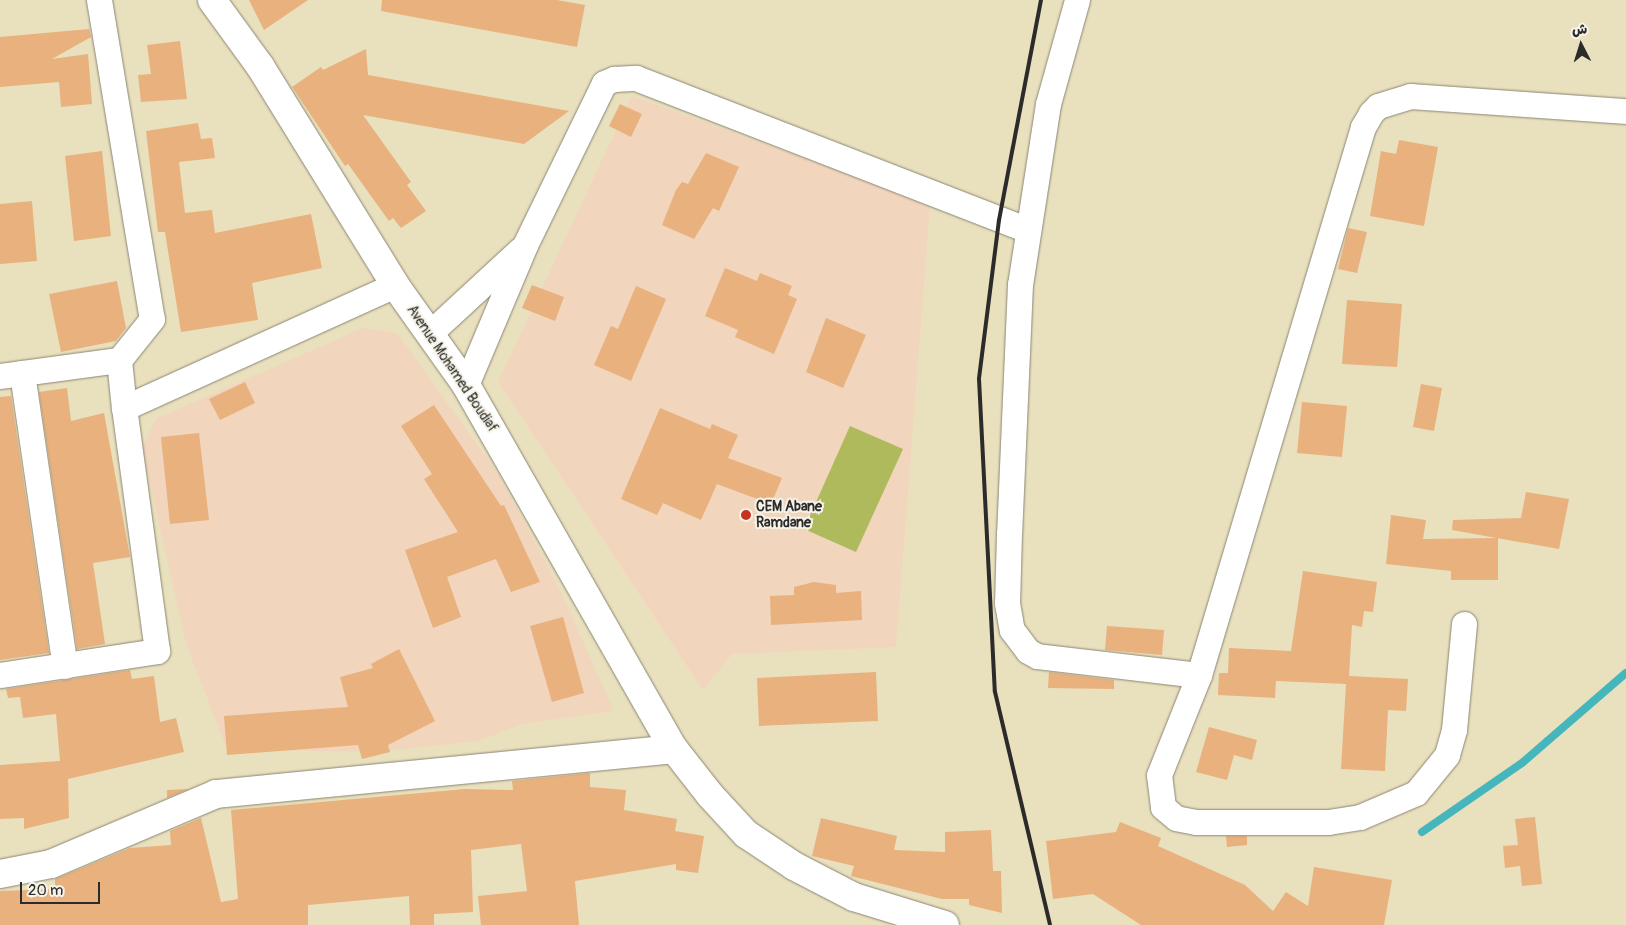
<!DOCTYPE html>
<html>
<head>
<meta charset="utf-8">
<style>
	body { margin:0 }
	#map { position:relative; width:1626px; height:925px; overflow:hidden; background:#e9e0be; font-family:Pangolin,"Playpen Sans Arabic",sans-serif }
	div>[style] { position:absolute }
	.built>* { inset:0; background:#f1d5bd }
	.green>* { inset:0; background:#aeba5c }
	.stream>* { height:8px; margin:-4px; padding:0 4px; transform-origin:4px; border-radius:4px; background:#46b6bd }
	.building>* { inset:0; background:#e8b17e }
	.roads { filter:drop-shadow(0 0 1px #8a8674) drop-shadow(0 0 1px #8a8674) }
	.minor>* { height:25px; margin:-12.5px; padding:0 12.5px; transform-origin:12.5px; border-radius:12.5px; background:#fff }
	.tertiary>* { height:28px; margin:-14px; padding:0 14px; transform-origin:14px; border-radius:14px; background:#fff }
	.rail>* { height:4px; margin:-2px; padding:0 2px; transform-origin:2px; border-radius:2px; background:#2b2b2b }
	.dots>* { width:14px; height:14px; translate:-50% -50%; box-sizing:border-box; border:2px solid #f7f3e8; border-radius:50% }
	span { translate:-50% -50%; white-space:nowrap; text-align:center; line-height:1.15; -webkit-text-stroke:4px #f7f3e8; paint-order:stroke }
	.street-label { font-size:14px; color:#2b2b2b }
	.poi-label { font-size:14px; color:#2b2b2b; font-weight:700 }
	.left { translate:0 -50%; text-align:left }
	.north { position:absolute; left:1556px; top:20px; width:50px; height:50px; -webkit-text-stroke:4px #f7f3e8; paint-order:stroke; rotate:355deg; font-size:14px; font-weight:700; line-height:20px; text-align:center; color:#2b2b2b }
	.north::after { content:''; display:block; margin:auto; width:18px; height:22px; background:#2b2b2b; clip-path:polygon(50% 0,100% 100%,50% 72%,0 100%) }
	.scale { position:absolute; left:20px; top:882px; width:80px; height:22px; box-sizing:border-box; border:2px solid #2b2b2b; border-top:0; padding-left:6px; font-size:15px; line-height:18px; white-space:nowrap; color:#2b2b2b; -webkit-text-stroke:4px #f7f3e8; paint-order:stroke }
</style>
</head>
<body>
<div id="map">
	<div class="built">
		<i style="clip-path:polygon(632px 96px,930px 204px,896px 647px,732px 654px,703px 690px,498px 382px)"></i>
		<i style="clip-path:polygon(363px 328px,398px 334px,500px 477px,558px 586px,614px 711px,522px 724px,478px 741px,375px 752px,227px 749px,186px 644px,142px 448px,156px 419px)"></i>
	</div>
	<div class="green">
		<i style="clip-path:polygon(850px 426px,903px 449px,856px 552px,804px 529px)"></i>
	</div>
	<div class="stream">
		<i style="left:1422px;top:832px;width:121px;rotate:-34.6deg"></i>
		<i style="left:1522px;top:763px;width:138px;rotate:-40.9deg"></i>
	</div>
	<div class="building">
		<i style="clip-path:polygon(249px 0,308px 0,264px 30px)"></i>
		<i style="clip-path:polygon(382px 0,557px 0,585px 5px,577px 47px,381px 11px)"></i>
		<i style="clip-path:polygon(89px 29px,91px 37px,52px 59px,88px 54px,92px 104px,61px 107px,59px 82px,0 87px,0 37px)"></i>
		<i style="clip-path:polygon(180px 41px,187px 99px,141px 102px,138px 75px,151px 74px,147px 45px)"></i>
		<i style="clip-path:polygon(366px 49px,368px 75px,569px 111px,524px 144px,363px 115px,411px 182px,407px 185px,426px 211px,401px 228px,393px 218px,389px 221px,348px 164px,345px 166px,292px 87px,321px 67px,323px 70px)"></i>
		<i style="clip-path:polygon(620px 104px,642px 114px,631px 137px,609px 126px)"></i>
		<i style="clip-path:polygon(198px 123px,201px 139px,212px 138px,215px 158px,179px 162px,185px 213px,212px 210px,215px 233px,311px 214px,322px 268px,252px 283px,258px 320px,181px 332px,165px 232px,158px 232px,146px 131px)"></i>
		<i style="clip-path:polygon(1399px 140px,1438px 147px,1424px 226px,1370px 216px,1381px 151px,1396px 154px)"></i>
		<i style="clip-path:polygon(102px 151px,111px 236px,74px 241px,65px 156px)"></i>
		<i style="clip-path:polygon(706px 153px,739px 167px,719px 211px,713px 208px,694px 239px,662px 225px,676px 190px,682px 182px,688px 184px)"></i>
		<i style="clip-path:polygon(32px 201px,37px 261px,0 264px,0 204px)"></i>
		<i style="clip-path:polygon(1348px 228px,1367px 232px,1357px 273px,1338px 269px)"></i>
		<i style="clip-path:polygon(725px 268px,757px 281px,760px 273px,792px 286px,788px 295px,797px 299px,774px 354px,735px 337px,738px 330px,705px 316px)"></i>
		<i style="clip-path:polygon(117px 281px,126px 328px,116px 341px,61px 352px,49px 294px)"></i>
		<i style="clip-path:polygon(532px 285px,564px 297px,555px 321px,522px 308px)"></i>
		<i style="clip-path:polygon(636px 286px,666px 299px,631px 381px,594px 365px,611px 326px,618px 329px)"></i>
		<i style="clip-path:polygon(1347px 300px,1402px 304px,1397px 367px,1342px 364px)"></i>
		<i style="clip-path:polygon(826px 318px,866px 335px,843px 388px,806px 372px)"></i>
		<i style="clip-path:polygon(245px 382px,255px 403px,220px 420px,209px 399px)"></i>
		<i style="clip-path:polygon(1421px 384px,1442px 388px,1434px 431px,1413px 427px)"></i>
		<i style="clip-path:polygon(67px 388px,71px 421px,104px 413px,130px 557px,93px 563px,105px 644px,77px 649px,39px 392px)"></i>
		<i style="clip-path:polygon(11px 396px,49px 653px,0 660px,0 397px)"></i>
		<i style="clip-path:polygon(1302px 402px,1347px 406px,1342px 457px,1297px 453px)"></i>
		<i style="clip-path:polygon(434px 405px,501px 506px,504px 505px,540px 582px,511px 592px,496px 559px,447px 577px,461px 617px,433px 628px,405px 550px,458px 532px,424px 479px,432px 474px,401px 426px)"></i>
		<i style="clip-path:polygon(660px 408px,710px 429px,712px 424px,738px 435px,728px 458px,782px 478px,771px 504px,717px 484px,701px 520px,663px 503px,657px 515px,621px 499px)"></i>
		<i style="clip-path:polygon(199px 433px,209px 520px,170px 524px,161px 437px)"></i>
		<i style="clip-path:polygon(1526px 492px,1569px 499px,1559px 549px,1452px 530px,1453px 520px,1521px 518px)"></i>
		<i style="clip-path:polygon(1391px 515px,1426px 520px,1423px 539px,1498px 538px,1498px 580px,1451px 580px,1451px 571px,1386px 564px)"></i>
		<i style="clip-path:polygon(1303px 571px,1377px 582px,1373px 612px,1364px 611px,1362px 627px,1352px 625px,1349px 676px,1408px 679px,1406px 711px,1388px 710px,1385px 771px,1341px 769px,1346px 684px,1276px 681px,1275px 698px,1218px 695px,1219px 673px,1228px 673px,1229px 648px,1291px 651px)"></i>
		<i style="clip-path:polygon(814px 582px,836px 585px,836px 593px,861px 591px,862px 620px,771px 625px,770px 596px,794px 595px,794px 587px)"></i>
		<i style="clip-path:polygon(563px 617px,584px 693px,552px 702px,530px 626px)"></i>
		<i style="clip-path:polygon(1107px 626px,1164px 630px,1162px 655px,1105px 650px)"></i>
		<i style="clip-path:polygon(399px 649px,435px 721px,388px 745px,390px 752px,362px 759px,358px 745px,227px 755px,224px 716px,348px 707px,340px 677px,373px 668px,371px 664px)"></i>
		<i style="clip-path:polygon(130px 670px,132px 679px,154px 676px,160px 722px,176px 718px,184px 752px,68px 779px,69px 818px,24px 829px,24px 818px,0 819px,0 765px,60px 761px,56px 714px,23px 718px,20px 697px,8px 698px,6px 689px)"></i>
		<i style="clip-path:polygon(876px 672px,878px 721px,759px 726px,757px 678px)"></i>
		<i style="clip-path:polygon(1049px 672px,1114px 680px,1114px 689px,1048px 688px)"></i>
		<i style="clip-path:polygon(1209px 727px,1257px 740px,1252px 760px,1234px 755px,1227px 780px,1196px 772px)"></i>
		<i style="clip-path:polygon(590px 773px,590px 787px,626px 790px,624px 810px,677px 819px,675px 831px,704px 836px,698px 873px,676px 870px,676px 864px,575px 881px,579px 925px,481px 925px,478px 896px,527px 891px,521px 844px,471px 850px,473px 912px,434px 914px,434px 925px,410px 925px,409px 896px,308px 905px,308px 925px,0 925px,0 891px,55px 889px,55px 879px,130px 848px,171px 845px,170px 831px,201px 818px,221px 902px,238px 899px,231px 810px,465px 789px,513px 790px,512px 781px)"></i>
		<i style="clip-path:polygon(189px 789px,167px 798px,167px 790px)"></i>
		<i style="clip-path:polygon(1535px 817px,1542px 884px,1522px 886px,1520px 866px,1505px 868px,1503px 846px,1518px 845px,1515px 819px)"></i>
		<i style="clip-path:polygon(821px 818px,897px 836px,894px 850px,945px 852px,945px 832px,991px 830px,993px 871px,1001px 871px,1002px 913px,969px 905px,969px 899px,942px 899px,851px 876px,854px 866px,812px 856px)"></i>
		<i style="clip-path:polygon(1120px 822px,1161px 838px,1158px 846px,1245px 885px,1273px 911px,1286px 892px,1308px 906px,1314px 867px,1392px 880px,1384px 925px,1141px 925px,1093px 894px,1053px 899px,1046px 841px,1116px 832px)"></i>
		<i style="clip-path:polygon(1226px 836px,1247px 836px,1247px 845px,1227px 847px)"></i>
	</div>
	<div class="roads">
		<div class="minor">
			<i style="left:99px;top:0;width:323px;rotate:80.6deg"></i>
			<i style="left:152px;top:319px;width:53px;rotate:128.8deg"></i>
			<i style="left:119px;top:360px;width:48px;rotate:84.1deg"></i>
			<i style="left:1077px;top:0;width:108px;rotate:105.6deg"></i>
			<i style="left:1048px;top:104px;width:182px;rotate:98.8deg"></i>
			<i style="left:1020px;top:284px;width:249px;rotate:92.5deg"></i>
			<i style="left:1009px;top:533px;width:70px;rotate:91.6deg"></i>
			<i style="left:1007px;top:603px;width:27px;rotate:80deg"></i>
			<i style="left:1012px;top:630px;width:26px;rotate:53deg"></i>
			<i style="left:1028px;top:651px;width:10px;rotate:29deg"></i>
			<i style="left:1037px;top:656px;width:163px;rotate:6.7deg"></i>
			<i style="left:430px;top:333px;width:122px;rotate:-42.7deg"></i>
			<i style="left:22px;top:373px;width:296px;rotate:81.7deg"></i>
			<i style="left:0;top:376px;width:120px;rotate:-7.7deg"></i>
			<i style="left:466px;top:385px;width:152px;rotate:-67.1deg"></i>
			<i style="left:525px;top:245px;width:180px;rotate:-64deg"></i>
			<i style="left:604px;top:83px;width:11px;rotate:-22deg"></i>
			<i style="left:614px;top:79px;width:22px;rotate:-3deg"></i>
			<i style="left:636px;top:78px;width:420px;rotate:21.2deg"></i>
			<i style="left:1464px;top:624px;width:106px;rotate:95.4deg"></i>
			<i style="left:1454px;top:730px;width:26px;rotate:106deg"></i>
			<i style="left:1447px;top:755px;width:49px;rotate:129.2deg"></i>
			<i style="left:1416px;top:793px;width:61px;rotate:156.8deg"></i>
			<i style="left:1360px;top:817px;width:32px;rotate:171deg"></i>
			<i style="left:1328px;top:822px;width:132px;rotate:180deg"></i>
			<i style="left:1196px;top:822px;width:20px;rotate:-169deg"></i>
			<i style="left:1176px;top:818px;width:17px;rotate:-140deg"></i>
			<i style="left:1163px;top:807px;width:32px;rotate:-97deg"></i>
			<i style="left:1159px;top:775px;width:108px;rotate:-68.2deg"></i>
			<i style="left:1199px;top:675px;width:572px;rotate:-73.34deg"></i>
			<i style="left:1363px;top:127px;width:16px;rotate:-60deg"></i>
			<i style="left:1371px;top:113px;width:10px;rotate:-45deg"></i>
			<i style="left:1378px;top:106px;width:34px;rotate:-17deg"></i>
			<i style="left:1410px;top:96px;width:217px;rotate:4deg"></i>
			<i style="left:0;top:675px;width:159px;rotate:-8.7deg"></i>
			<i style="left:157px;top:651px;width:245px;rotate:-97.7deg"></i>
			<i style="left:124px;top:408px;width:298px;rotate:-24.4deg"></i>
		</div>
		<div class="tertiary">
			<i style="left:212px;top:0;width:82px;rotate:54deg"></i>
			<i style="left:260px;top:66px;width:257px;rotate:58.3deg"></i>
			<i style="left:395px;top:285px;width:123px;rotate:54.6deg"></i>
			<i style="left:466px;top:385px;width:419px;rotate:60.3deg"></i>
			<i style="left:674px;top:749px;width:58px;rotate:52deg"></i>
			<i style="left:710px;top:795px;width:53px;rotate:47.3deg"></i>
			<i style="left:746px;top:834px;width:58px;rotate:33.7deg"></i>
			<i style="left:794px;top:866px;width:68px;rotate:27.3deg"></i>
			<i style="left:854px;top:897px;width:95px;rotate:17.1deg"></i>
			<i style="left:0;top:874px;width:52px;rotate:-11.1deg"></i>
			<i style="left:51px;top:864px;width:179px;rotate:-23deg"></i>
			<i style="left:216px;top:794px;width:460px;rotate:-5.6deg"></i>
		</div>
	</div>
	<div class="rail">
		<i style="left:1041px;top:0;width:224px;rotate:100.8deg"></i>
		<i style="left:999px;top:220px;width:160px;rotate:97.2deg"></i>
		<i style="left:979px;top:379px;width:313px;rotate:87.1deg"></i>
		<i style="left:995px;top:692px;width:239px;rotate:76.7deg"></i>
	</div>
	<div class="dots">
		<i style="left:746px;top:515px;background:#c8321e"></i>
	</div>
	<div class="street-label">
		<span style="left:452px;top:369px;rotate:56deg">Avenue Mohamed Boudiaf</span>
	</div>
	<div class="poi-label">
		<span class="left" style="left:756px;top:515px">CEM Abane<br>Ramdane</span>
	</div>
	<div class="north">ش</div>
	<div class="scale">20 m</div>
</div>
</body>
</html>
